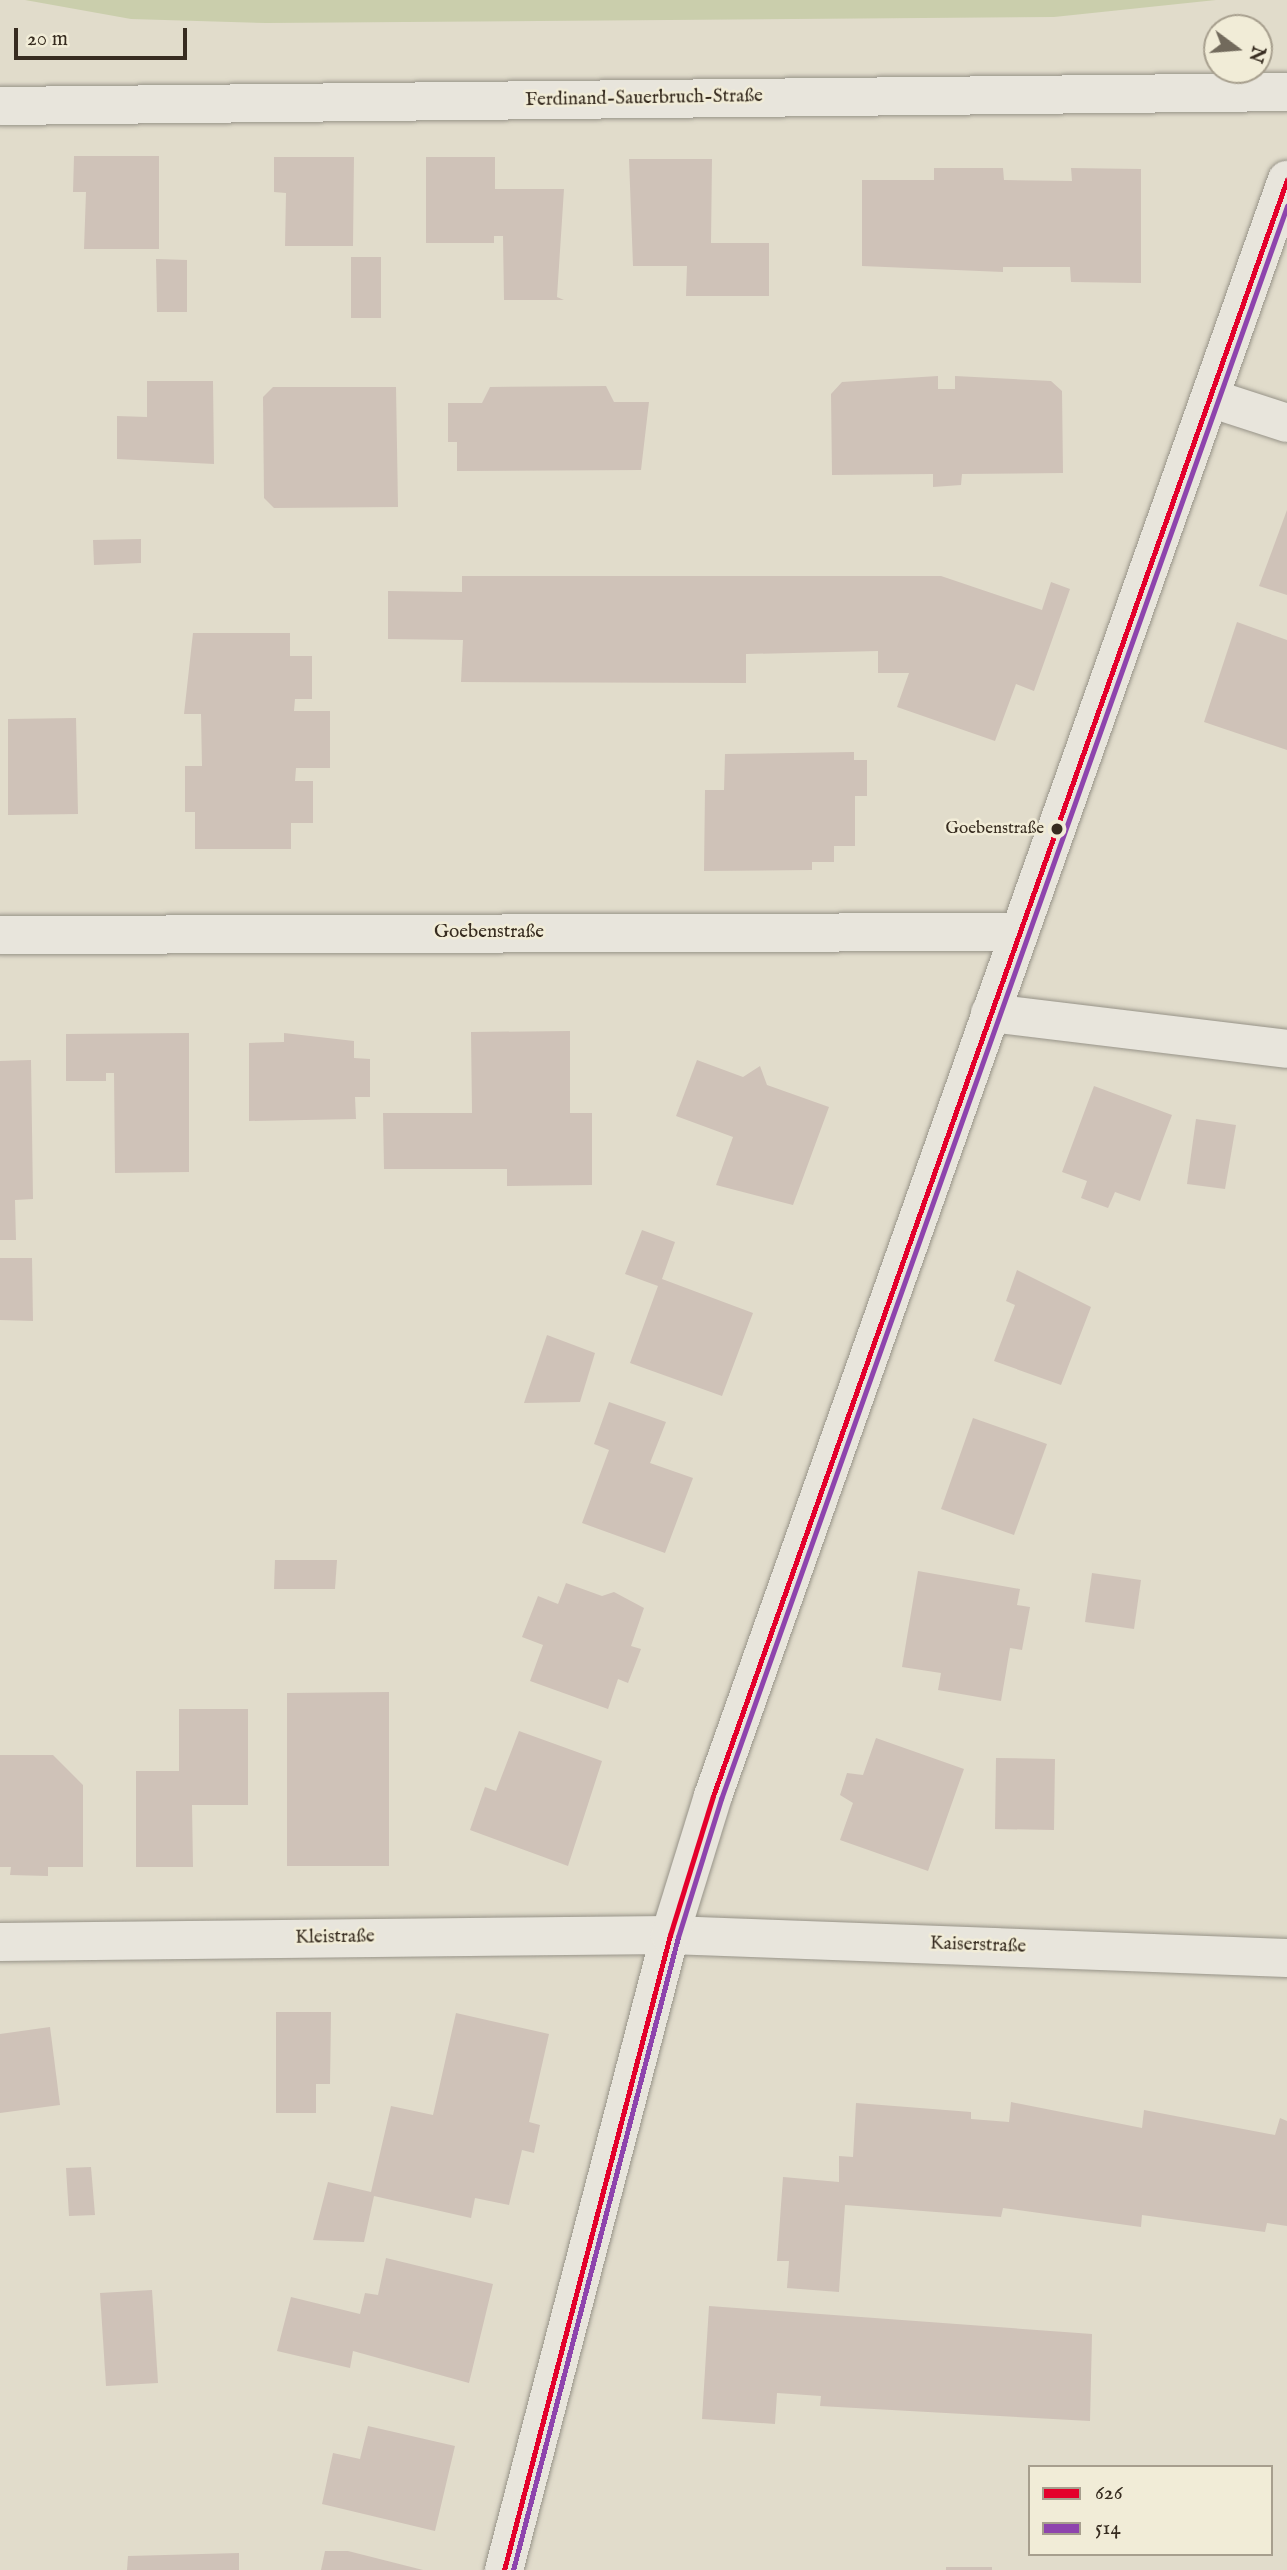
<!DOCTYPE html>
<html>
<head>
<meta charset="utf-8">
<style>
	body { margin:0 }
	#map { position:relative; width:1287px; height:2570px; overflow:hidden; background:#e1dccb; font-family:"IM FELL English",serif }
	div>[style] { position:absolute }
	.green>* { inset:0; background:#caceac }
	.building>* { inset:0; background:#cfc2b8 }
	.roads { filter:drop-shadow(0 0 2px #979388) drop-shadow(0 0 2px #979388) }
	.minor>* { height:38px; margin:-19px; padding:0 19px; transform-origin:19px; border-radius:19px; background:#e8e5dc }
	.bus-1>* { height:5px; margin:-2.5px; padding:0 2.5px; transform-origin:2.5px; border-radius:2.5px; background:#e4002b }
	.bus-2>* { height:5px; margin:-2.5px; padding:0 2.5px; transform-origin:2.5px; border-radius:2.5px; background:#8e44ad }
	.dots>* { width:19px; height:19px; translate:-50% -50%; box-sizing:border-box; border:4px solid #f1ecd7; border-radius:50% }
	span { translate:-50% -50%; white-space:nowrap; text-align:center; line-height:1.15; -webkit-text-stroke:5px #f1ecd7; paint-order:stroke }
	.bus-label { font-size:17px; color:#372c20 }
	.right { translate:-100% -50%; text-align:right }
	.street-label { font-size:19px; color:#372c20 }
	.legend { position:absolute; left:1028px; top:2465px; width:245px; height:91px; box-sizing:border-box; background:#f1ecd7; border:2px solid #a79f8e; margin:0; padding:9px 12px; list-style:none; font-size:21px; color:#372c20 }
	.legend li { display:flex; align-items:center; gap:14px; height:35px }
	.legend b { width:35px; border:2px solid #a79f8e }
	.north { position:absolute; left:1203px; top:14px; width:70px; height:70px; box-sizing:border-box; background:#f1ecd7; border:2px solid #a79f8e; border-radius:50%; rotate:106deg; font-size:19px; font-weight:700; line-height:28px; text-align:center; color:#372c20 }
	.north::after { content:''; display:block; margin:auto; width:24px; height:32px; background:#726a5c; clip-path:polygon(50% 0,100% 100%,50% 72%,0 100%) }
	.scale { position:absolute; left:14px; top:28px; width:173px; height:32px; box-sizing:border-box; border:4px solid #372c20; border-top:0; padding-left:9px; font-size:21px; line-height:24px; white-space:nowrap; color:#372c20; -webkit-text-stroke:5px #f1ecd7; paint-order:stroke }
</style>
</head>
<body>
<div id="map">
	<div class="green">
		<i style="clip-path:polygon(25px 0,1216px 0,1054px 17px,266px 23px,131px 19px)"></i>
	</div>
	<div class="building">
		<i style="clip-path:polygon(74px 156px,159px 156px,159px 249px,84px 249px,86px 192px,73px 192px)"></i>
		<i style="clip-path:polygon(274px 157px,354px 157px,353px 246px,285px 246px,286px 193px,274px 192px)"></i>
		<i style="clip-path:polygon(426px 157px,495px 157px,495px 189px,564px 189px,557px 297px,564px 300px,504px 300px,503px 236px,494px 236px,494px 243px,426px 243px)"></i>
		<i style="clip-path:polygon(629px 159px,712px 159px,711px 243px,769px 243px,769px 296px,686px 296px,687px 266px,633px 266px)"></i>
		<i style="clip-path:polygon(934px 168px,1003px 168px,1004px 180px,1072px 181px,1071px 168px,1141px 169px,1141px 283px,1071px 282px,1070px 267px,1003px 267px,1003px 272px,862px 266px,862px 180px,934px 180px)"></i>
		<i style="clip-path:polygon(351px 257px,381px 257px,381px 318px,351px 318px)"></i>
		<i style="clip-path:polygon(156px 259px,187px 260px,187px 312px,157px 312px)"></i>
		<i style="clip-path:polygon(938px 376px,938px 389px,955px 389px,955px 376px,1051px 381px,1062px 391px,1063px 473px,962px 474px,961px 485px,933px 487px,933px 474px,832px 475px,831px 394px,842px 382px)"></i>
		<i style="clip-path:polygon(147px 381px,213px 381px,214px 464px,117px 459px,117px 416px,147px 417px)"></i>
		<i style="clip-path:polygon(606px 386px,614px 402px,649px 402px,641px 470px,457px 471px,457px 442px,448px 442px,448px 403px,482px 403px,490px 387px)"></i>
		<i style="clip-path:polygon(273px 387px,396px 387px,398px 507px,274px 508px,264px 498px,263px 397px)"></i>
		<i style="clip-path:polygon(1287px 510px,1287px 595px,1259px 586px)"></i>
		<i style="clip-path:polygon(141px 539px,141px 563px,94px 565px,93px 540px)"></i>
		<i style="clip-path:polygon(462px 576px,941px 576px,1042px 610px,1051px 582px,1070px 589px,1034px 691px,1016px 684px,995px 741px,897px 707px,909px 673px,878px 673px,878px 651px,746px 654px,746px 683px,461px 682px,463px 640px,388px 639px,388px 591px,462px 592px)"></i>
		<i style="clip-path:polygon(1237px 622px,1287px 640px,1287px 750px,1204px 722px)"></i>
		<i style="clip-path:polygon(193px 633px,290px 633px,290px 656px,312px 656px,312px 699px,295px 699px,294px 711px,330px 711px,330px 768px,296px 768px,295px 781px,313px 781px,313px 823px,291px 823px,291px 849px,195px 849px,195px 812px,185px 812px,185px 766px,202px 766px,201px 714px,184px 714px)"></i>
		<i style="clip-path:polygon(76px 718px,78px 814px,8px 815px,8px 719px)"></i>
		<i style="clip-path:polygon(854px 752px,854px 760px,867px 760px,867px 796px,855px 796px,855px 846px,834px 846px,834px 862px,812px 862px,812px 870px,704px 871px,705px 790px,724px 790px,725px 754px)"></i>
		<i style="clip-path:polygon(570px 1031px,570px 1113px,592px 1113px,592px 1185px,507px 1186px,507px 1169px,384px 1169px,383px 1113px,472px 1113px,471px 1032px)"></i>
		<i style="clip-path:polygon(189px 1033px,189px 1172px,115px 1173px,114px 1073px,106px 1073px,106px 1081px,66px 1081px,66px 1034px)"></i>
		<i style="clip-path:polygon(284px 1033px,354px 1041px,354px 1058px,370px 1059px,370px 1097px,355px 1097px,356px 1119px,249px 1121px,249px 1043px,284px 1042px)"></i>
		<i style="clip-path:polygon(31px 1060px,33px 1199px,15px 1200px,16px 1240px,0 1240px,0 1061px)"></i>
		<i style="clip-path:polygon(697px 1060px,743px 1077px,760px 1066px,767px 1085px,829px 1107px,793px 1205px,716px 1185px,733px 1137px,676px 1116px)"></i>
		<i style="clip-path:polygon(1094px 1086px,1172px 1115px,1140px 1201px,1115px 1192px,1108px 1208px,1081px 1198px,1087px 1181px,1062px 1172px)"></i>
		<i style="clip-path:polygon(1196px 1119px,1236px 1125px,1225px 1189px,1187px 1184px)"></i>
		<i style="clip-path:polygon(642px 1230px,675px 1242px,662px 1279px,753px 1313px,722px 1396px,630px 1363px,658px 1286px,625px 1274px)"></i>
		<i style="clip-path:polygon(0 1258px,32px 1258px,33px 1321px,0 1320px)"></i>
		<i style="clip-path:polygon(1017px 1270px,1091px 1307px,1061px 1385px,994px 1361px,1015px 1305px,1006px 1301px)"></i>
		<i style="clip-path:polygon(547px 1335px,595px 1353px,580px 1402px,524px 1403px)"></i>
		<i style="clip-path:polygon(609px 1402px,666px 1422px,650px 1463px,693px 1478px,665px 1553px,582px 1523px,609px 1450px,594px 1444px)"></i>
		<i style="clip-path:polygon(973px 1418px,1047px 1444px,1014px 1535px,941px 1509px)"></i>
		<i style="clip-path:polygon(275px 1560px,337px 1560px,335px 1589px,274px 1589px)"></i>
		<i style="clip-path:polygon(918px 1571px,1020px 1589px,1017px 1605px,1030px 1607px,1022px 1650px,1010px 1648px,1001px 1701px,938px 1690px,941px 1673px,902px 1667px)"></i>
		<i style="clip-path:polygon(1092px 1573px,1141px 1580px,1134px 1629px,1085px 1622px)"></i>
		<i style="clip-path:polygon(566px 1583px,602px 1596px,614px 1592px,644px 1608px,631px 1646px,641px 1649px,628px 1683px,618px 1679px,608px 1709px,530px 1681px,543px 1645px,522px 1637px,538px 1596px,558px 1604px)"></i>
		<i style="clip-path:polygon(389px 1692px,389px 1866px,287px 1866px,287px 1693px)"></i>
		<i style="clip-path:polygon(179px 1709px,248px 1709px,248px 1805px,192px 1805px,193px 1867px,136px 1867px,136px 1771px,179px 1771px)"></i>
		<i style="clip-path:polygon(519px 1731px,602px 1761px,568px 1866px,470px 1830px,485px 1787px,496px 1791px)"></i>
		<i style="clip-path:polygon(876px 1738px,964px 1769px,928px 1871px,840px 1840px,853px 1803px,840px 1795px,847px 1773px,863px 1775px)"></i>
		<i style="clip-path:polygon(0 1755px,53px 1755px,83px 1785px,83px 1867px,48px 1867px,48px 1876px,10px 1875px,11px 1867px,0 1867px)"></i>
		<i style="clip-path:polygon(996px 1758px,1055px 1759px,1054px 1830px,995px 1829px)"></i>
		<i style="clip-path:polygon(276px 2012px,331px 2012px,330px 2084px,316px 2084px,316px 2113px,276px 2113px)"></i>
		<i style="clip-path:polygon(456px 2013px,549px 2034px,529px 2122px,540px 2125px,534px 2153px,522px 2150px,509px 2205px,475px 2198px,471px 2218px,374px 2196px,364px 2242px,313px 2240px,328px 2182px,371px 2192px,391px 2106px,433px 2115px)"></i>
		<i style="clip-path:polygon(50px 2027px,60px 2105px,0 2113px,0 2034px)"></i>
		<i style="clip-path:polygon(1011px 2102px,1142px 2128px,1144px 2110px,1275px 2135px,1280px 2118px,1287px 2121px,1287px 2226px,1267px 2223px,1265px 2232px,1142px 2215px,1141px 2227px,1003px 2208px,1001px 2217px,845px 2205px,839px 2292px,787px 2288px,789px 2261px,777px 2261px,783px 2177px,839px 2182px,839px 2156px,853px 2157px,856px 2103px,971px 2112px,971px 2119px,1009px 2122px)"></i>
		<i style="clip-path:polygon(91px 2167px,95px 2215px,69px 2216px,66px 2168px)"></i>
		<i style="clip-path:polygon(386px 2258px,493px 2284px,469px 2383px,353px 2351px,350px 2368px,277px 2351px,291px 2297px,360px 2314px,365px 2293px,378px 2295px)"></i>
		<i style="clip-path:polygon(152px 2290px,158px 2383px,106px 2386px,100px 2293px)"></i>
		<i style="clip-path:polygon(709px 2306px,1092px 2334px,1090px 2421px,820px 2406px,821px 2396px,777px 2393px,775px 2424px,702px 2419px)"></i>
		<i style="clip-path:polygon(368px 2426px,455px 2446px,435px 2531px,322px 2504px,333px 2453px,360px 2459px)"></i>
		<i style="clip-path:polygon(325px 2551px,348px 2551px,423px 2570px,321px 2570px)"></i>
		<i style="clip-path:polygon(239px 2553px,239px 2570px,127px 2570px,128px 2556px)"></i>
		<i style="clip-path:polygon(946px 2567px,992px 2567px,992px 2570px,946px 2570px)"></i>
	</div>
	<div class="roads">
		<div class="minor">
			<i style="left:0;top:106px;width:1287px;rotate:-0.62deg"></i>
			<i style="left:1210px;top:398px;width:81px;rotate:18deg"></i>
			<i style="left:0;top:935px;width:1019px;rotate:-0.17deg"></i>
			<i style="left:990px;top:1013px;width:299px;rotate:6.9deg"></i>
			<i style="left:0;top:1942px;width:670px;rotate:-0.6deg"></i>
			<i style="left:670px;top:1935px;width:617px;rotate:2.13deg"></i>
			<i style="left:504px;top:2570px;width:656px;rotate:-75.35deg"></i>
			<i style="left:670px;top:1935px;width:145px;rotate:-72.8deg"></i>
			<i style="left:713px;top:1796px;width:1715px;rotate:-70.45deg"></i>
		</div>
	</div>
	<div class="bus-1">
		<i style="left:504px;top:2570px;width:656px;rotate:-75.35deg"></i>
		<i style="left:670px;top:1935px;width:145px;rotate:-72.8deg"></i>
		<i style="left:713px;top:1796px;width:1715px;rotate:-70.45deg"></i>
	</div>
	<div class="bus-2">
		<i style="left:513px;top:2570px;width:654px;rotate:-75.39deg"></i>
		<i style="left:678px;top:1937px;width:145px;rotate:-72.7deg"></i>
		<i style="left:721px;top:1799px;width:1691px;rotate:-70.44deg"></i>
	</div>
	<div class="dots">
		<i style="left:1057px;top:829px;background:#372c20"></i>
	</div>
	<div class="bus-label">
		<span class="right" style="left:1044px;top:829px">Goebenstraße</span>
	</div>
	<div class="street-label">
		<span style="left:644px;top:99px;rotate:-1deg">Ferdinand-Sauerbruch-Straße</span>
		<span style="left:489px;top:933px">Goebenstraße</span>
		<span style="left:335px;top:1938px;rotate:-1deg">Kleistraße</span>
		<span style="left:978px;top:1946px;rotate:2deg">Kaiserstraße</span>
	</div>
	<ul class="legend">
	<li><b style="height:9px;background:#e4002b"></b>626</li>
	<li><b style="height:9px;background:#8e44ad"></b>514</li>
	</ul>
	<div class="north">N</div>
	<div class="scale">20 m</div>
</div>
</body>
</html>
